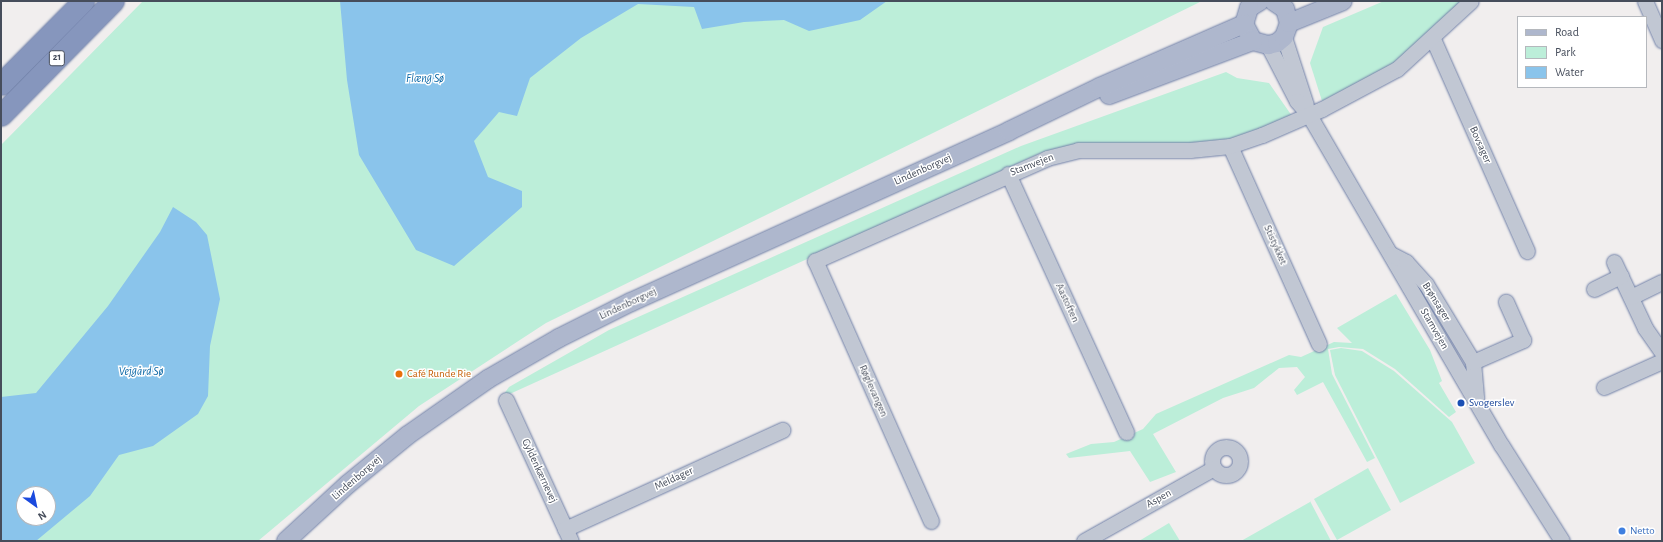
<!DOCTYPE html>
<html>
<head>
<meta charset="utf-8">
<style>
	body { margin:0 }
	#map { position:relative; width:1663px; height:542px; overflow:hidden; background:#f1eeee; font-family:"Alegreya Sans",sans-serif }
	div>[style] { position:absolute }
	.green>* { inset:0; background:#bceed9 }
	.water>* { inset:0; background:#8ac4eb }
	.roads { filter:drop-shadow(0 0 1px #7181a8) drop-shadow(0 0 1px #7181a8) }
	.minor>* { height:15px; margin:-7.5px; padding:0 7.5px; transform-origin:7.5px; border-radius:7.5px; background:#c1c7d3 }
	.minor>.ring { margin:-7.5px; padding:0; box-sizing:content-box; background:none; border:15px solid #c1c7d3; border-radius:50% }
	.major>* { height:18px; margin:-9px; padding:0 9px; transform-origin:9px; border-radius:9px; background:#aeb7cd }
	.highway>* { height:21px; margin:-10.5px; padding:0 10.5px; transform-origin:10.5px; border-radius:10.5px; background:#8696bd }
	.dots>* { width:11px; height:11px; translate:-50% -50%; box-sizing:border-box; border:2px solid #fff; border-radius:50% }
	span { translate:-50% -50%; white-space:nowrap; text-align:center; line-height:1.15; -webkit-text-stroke:3px #fff; paint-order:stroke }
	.shield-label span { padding:1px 3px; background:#fff; border:1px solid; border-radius:3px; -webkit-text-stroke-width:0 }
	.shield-label { font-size:10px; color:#464d5b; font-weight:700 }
	.street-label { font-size:11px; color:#464d5b }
	.food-label { font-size:11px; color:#c56008 }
	.left { translate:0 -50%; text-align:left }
	.transit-label { font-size:11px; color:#164399 }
	.shop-label { font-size:11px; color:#366cbe }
	.water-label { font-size:12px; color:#0e69a7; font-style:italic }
	.frame { position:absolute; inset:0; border:2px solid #464d5b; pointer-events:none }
	.legend { position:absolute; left:1517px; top:16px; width:130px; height:72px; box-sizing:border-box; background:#fff; border:1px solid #b5b8bd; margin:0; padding:5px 7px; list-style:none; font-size:12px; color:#464d5b }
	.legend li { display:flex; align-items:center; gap:8px; height:20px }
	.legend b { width:20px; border:1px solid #b5b8bd }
	.north { position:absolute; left:16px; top:486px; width:40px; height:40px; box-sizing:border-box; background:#fff; border:1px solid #b5b8bd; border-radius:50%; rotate:147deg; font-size:11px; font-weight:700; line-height:16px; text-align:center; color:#464d5b }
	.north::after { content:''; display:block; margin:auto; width:14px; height:18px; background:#1b4ade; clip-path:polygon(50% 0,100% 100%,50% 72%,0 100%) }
</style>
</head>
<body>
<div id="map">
	<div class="green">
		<i style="clip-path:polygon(evenodd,143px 1px,1202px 1px,546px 323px,419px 406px,258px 541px,1px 541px,1px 145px,143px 1px,24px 494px,48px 494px,48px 518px,24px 518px,24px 494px)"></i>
		<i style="clip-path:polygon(1384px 1px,1469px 1px,1390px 66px,1322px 101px,1310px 63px,1323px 27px)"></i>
		<i style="clip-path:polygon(1226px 72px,1237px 78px,1269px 83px,1292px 116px,1255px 132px,1216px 143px,1043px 152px,501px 398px,509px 387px,609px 330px,1021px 146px)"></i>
		<i style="clip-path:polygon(1396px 294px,1430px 350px,1442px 381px,1439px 383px,1456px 412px,1449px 417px,1395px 369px,1363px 349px,1339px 347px,1328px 349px,1332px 374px,1375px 458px,1367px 462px,1323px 382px,1297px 395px,1294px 390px,1305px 377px,1297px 367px,1279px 368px,1254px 388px,1223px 398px,1153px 434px,1176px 472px,1150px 482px,1130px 451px,1069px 458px,1066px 454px,1091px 444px,1114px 442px,1143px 429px,1156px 414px,1289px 355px,1301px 357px,1334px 342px,1352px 343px,1337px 328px)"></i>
		<i style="clip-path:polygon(1341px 348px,1362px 351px,1394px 371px,1452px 422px,1475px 463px,1400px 503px,1335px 375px,1330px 350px)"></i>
		<i style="clip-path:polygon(1368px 468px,1391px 510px,1337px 540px,1314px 499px)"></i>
		<i style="clip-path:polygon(1310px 501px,1331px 541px,1241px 541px,1310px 502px)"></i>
		<i style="clip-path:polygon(1169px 523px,1180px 541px,1139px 541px)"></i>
	</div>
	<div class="water">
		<i style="clip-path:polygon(340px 1px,887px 1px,860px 20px,809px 31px,784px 20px,744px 22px,702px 29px,694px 7px,638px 4px,581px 38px,530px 78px,517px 116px,499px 112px,474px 141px,488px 177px,522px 191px,522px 207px,454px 266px,416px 250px,359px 155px,347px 80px)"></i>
		<i style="clip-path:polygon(evenodd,173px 207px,196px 222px,207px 235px,220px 299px,210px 346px,208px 396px,198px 414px,153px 446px,119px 455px,90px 496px,36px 541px,1px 541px,1px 397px,36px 393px,108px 306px,160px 232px,173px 207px,24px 494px,48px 494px,48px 518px,24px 518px,24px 494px)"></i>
	</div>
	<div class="roads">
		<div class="minor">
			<i style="left:1645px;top:1px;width:43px;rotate:66.4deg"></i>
			<i style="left:1284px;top:37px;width:71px;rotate:72.1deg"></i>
			<i style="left:1433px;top:39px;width:232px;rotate:66.1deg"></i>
			<i style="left:1268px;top:45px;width:63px;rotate:62.6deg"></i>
			<i style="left:1297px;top:101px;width:18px;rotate:49deg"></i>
			<i style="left:1309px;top:115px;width:383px;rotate:59.8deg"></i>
			<i style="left:1502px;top:446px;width:112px;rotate:57.7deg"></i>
			<i style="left:1230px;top:146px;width:217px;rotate:65.8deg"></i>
			<i style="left:1008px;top:174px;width:284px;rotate:65.4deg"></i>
			<i style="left:1391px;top:254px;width:17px;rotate:28deg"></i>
			<i style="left:1406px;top:262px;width:30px;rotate:48deg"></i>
			<i style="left:1426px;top:284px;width:91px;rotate:58.9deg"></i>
			<i style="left:1473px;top:362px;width:36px;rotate:85deg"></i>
			<i style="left:1614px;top:262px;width:73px;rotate:64.8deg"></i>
			<i style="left:1645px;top:328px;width:29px;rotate:55deg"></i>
			<i style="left:1594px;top:289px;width:30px;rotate:-26deg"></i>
			<i style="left:1631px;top:297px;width:34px;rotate:-26deg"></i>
			<i style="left:1473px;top:362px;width:55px;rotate:-23.7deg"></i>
			<i style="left:1523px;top:340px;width:42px;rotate:-114.1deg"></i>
			<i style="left:1604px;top:387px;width:64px;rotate:-24.1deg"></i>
			<i style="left:506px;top:400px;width:155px;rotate:65.3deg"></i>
			<i class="ring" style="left:1212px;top:447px;width:13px;height:13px"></i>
			<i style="left:931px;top:521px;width:285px;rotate:-114deg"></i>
			<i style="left:815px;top:261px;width:254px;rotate:-23.9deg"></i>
			<i style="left:1047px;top:158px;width:32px;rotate:-14deg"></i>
			<i style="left:1078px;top:150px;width:112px"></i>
			<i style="left:1190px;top:150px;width:40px;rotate:-5.7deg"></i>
			<i style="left:1230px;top:146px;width:34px;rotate:-19deg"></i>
			<i style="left:1262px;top:135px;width:65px;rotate:-23.4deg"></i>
			<i style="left:1322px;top:109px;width:85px;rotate:-28.1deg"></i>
			<i style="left:1397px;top:69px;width:100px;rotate:-42.6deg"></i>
			<i style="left:565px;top:529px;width:239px;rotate:-24.5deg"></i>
			<i style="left:1084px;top:541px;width:149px;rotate:-29.3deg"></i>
		</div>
		<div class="major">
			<i style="left:1260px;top:1px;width:13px;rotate:148deg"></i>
			<i style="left:1249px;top:8px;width:17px;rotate:107deg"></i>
			<i style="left:1244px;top:24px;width:19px;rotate:62deg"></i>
			<i style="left:1253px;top:41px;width:16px;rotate:15deg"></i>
			<i style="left:1268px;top:45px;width:9px;rotate:-13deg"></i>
			<i style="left:1277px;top:43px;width:9px;rotate:-41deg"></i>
			<i style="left:1284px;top:37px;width:15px;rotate:-70deg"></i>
			<i style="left:1289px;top:23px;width:15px;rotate:-106deg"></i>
			<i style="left:1285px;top:9px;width:14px;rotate:-146deg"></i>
			<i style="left:1289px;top:23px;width:58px;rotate:-22.2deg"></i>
			<i style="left:1109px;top:95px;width:154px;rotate:-20.6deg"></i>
			<i style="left:286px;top:541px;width:84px;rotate:-42.6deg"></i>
			<i style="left:348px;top:484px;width:77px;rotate:-39.2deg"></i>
			<i style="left:408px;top:435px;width:98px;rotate:-35deg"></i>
			<i style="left:488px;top:379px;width:82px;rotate:-30deg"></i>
			<i style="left:559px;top:338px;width:80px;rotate:-26.6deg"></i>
			<i style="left:631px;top:302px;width:415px;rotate:-24.3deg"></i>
			<i style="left:1009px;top:131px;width:101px;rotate:-25.8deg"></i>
			<i style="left:1100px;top:87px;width:157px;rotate:-23.6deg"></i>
		</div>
		<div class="highway">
			<i style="left:1px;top:84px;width:117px;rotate:-45.3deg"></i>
			<i style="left:1px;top:115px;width:160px;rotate:-45.5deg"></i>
		</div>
	</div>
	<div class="dots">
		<i style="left:399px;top:374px;background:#e8710a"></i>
		<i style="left:1461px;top:403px;background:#1a4fb4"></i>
		<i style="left:1622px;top:531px;background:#3f7fe0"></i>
	</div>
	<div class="shield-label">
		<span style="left:57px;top:58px">21</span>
	</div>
	<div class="street-label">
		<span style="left:1480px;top:145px;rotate:66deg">Bovsager</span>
		<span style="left:1032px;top:165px;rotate:-21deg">Stamvejen</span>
		<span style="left:923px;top:170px;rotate:-24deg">Lindenborgvej</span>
		<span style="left:1275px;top:245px;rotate:66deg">Stistykket</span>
		<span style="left:1436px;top:302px;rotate:58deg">Brønsager</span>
		<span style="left:1067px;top:303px;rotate:65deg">Aastoften</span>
		<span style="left:628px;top:304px;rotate:-25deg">Lindenborgvej</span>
		<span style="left:1434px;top:329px;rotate:60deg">Stamvejen</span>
		<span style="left:873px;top:391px;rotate:66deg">Røglevangen</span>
		<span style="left:539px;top:471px;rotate:65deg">Gyldenkærnevej</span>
		<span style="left:357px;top:478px;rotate:-41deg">Lindenborgvej</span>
		<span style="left:674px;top:479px;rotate:-25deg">Meldager</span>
		<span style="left:1159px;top:499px;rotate:-29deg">Aspen</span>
	</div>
	<div class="food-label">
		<span class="left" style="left:407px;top:374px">Café Runde Rie</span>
	</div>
	<div class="transit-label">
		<span class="left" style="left:1469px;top:403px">Svogerslev</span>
	</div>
	<div class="shop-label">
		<span class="left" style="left:1630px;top:531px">Netto</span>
	</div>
	<div class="water-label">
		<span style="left:425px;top:79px">Flæng Sø</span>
		<span style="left:141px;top:372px">Vejgård Sø</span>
	</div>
	<div class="frame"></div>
	<ul class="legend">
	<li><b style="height:5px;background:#aeb7cd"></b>Road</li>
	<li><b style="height:11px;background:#bceed9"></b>Park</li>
	<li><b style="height:11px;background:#8ac4eb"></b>Water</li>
	</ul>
	<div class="north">N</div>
</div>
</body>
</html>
